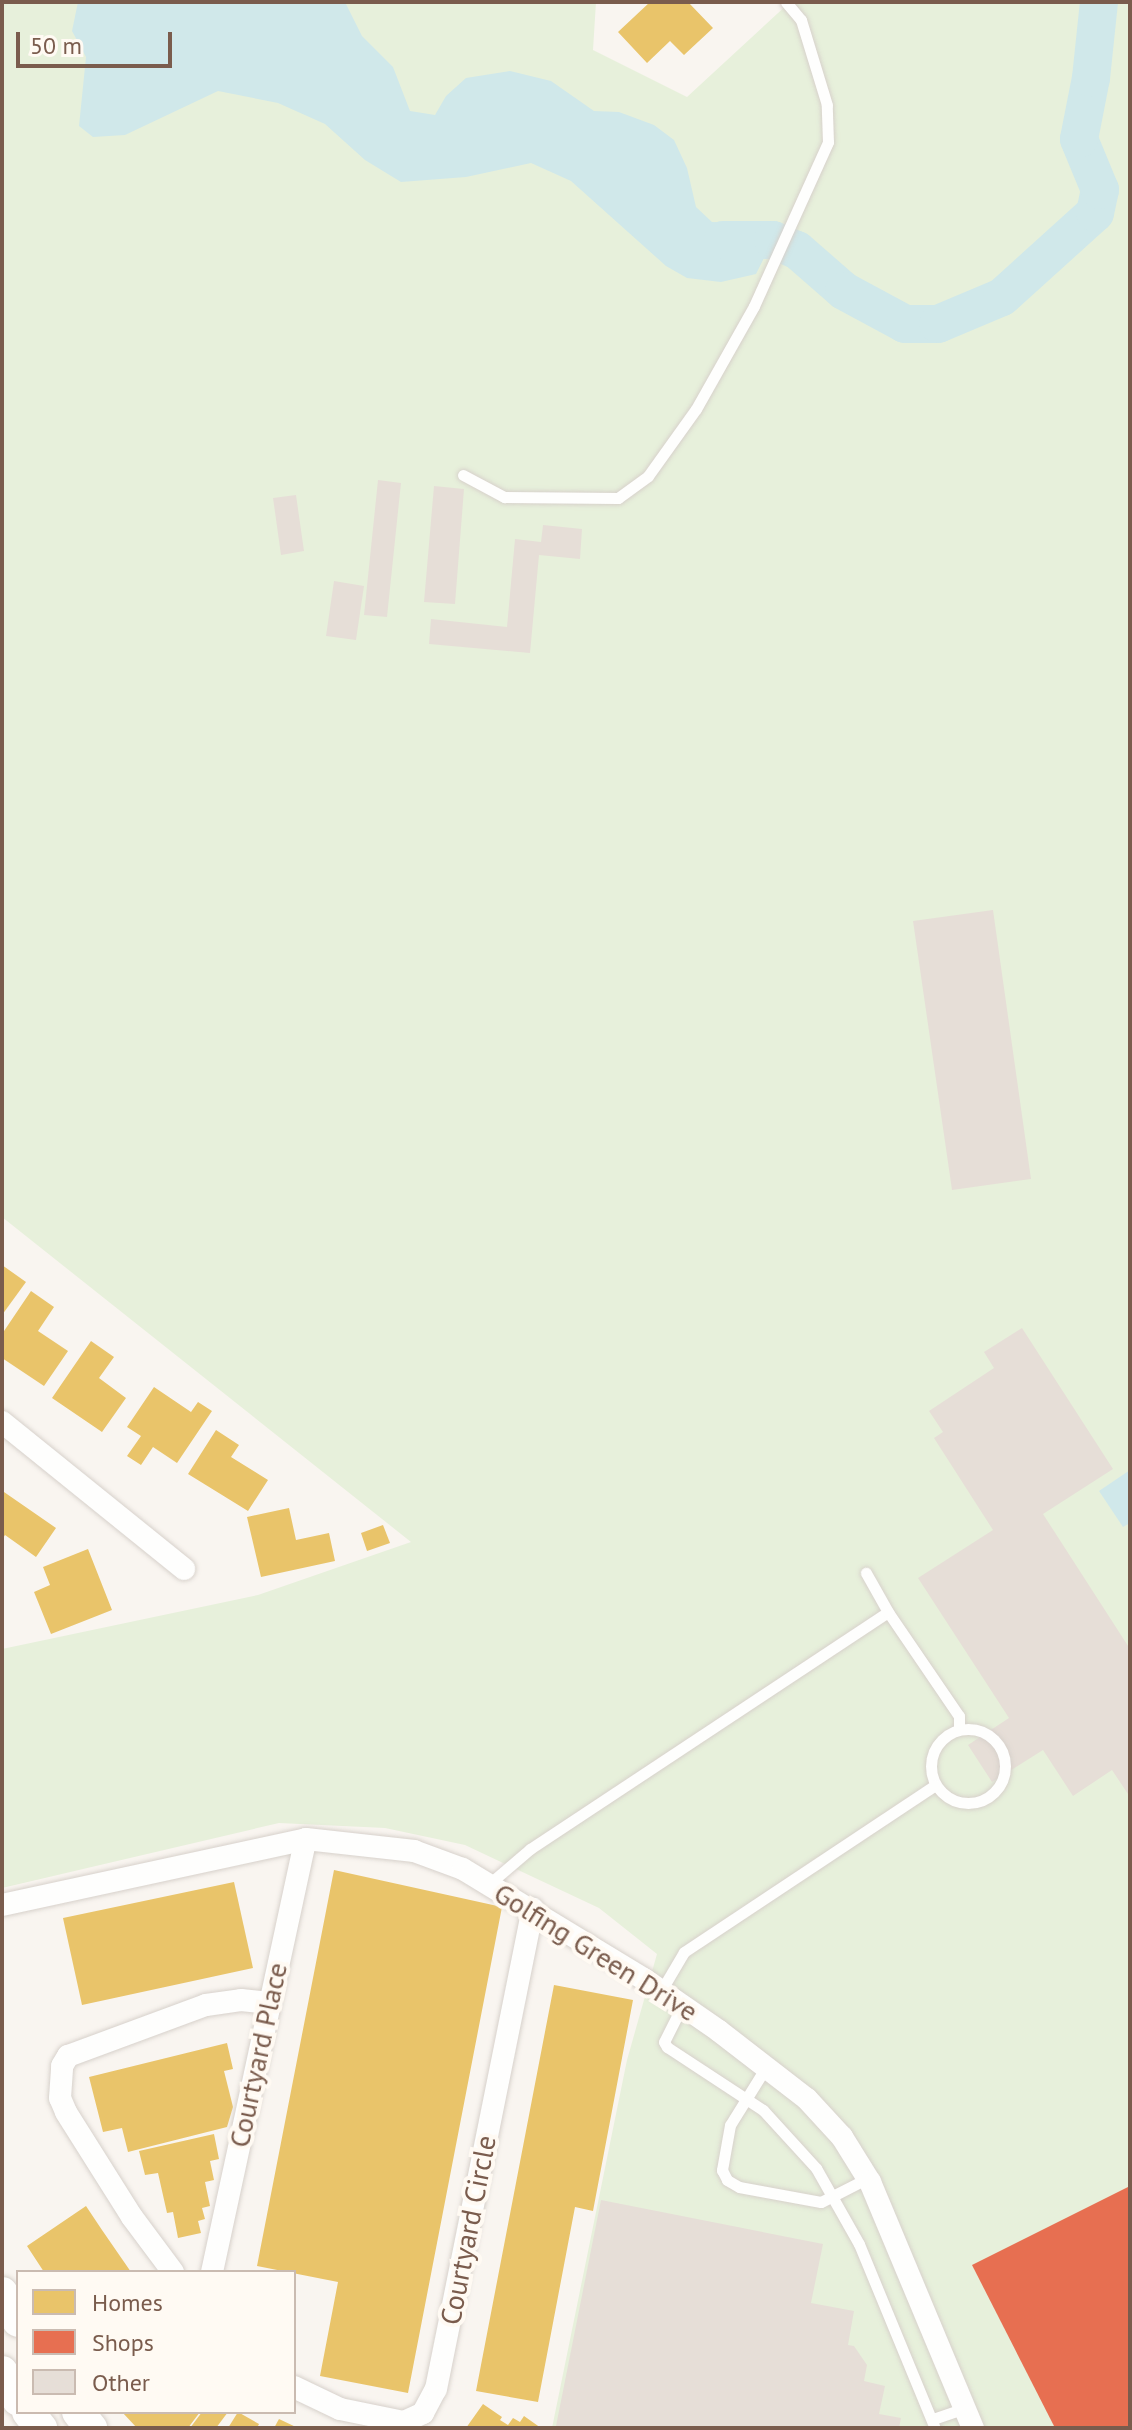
<!DOCTYPE html>
<html>
<head>
<meta charset="utf-8">
<style>
	body { margin:0 }
	#map { position:relative; width:1132px; height:2430px; overflow:hidden; background:#f9f5f0; font-family:"PT Sans",sans-serif }
	div>[style] { position:absolute }
	.green>* { inset:0; background:#e7f0db }
	.water>* { inset:0; background:#d0e8ea }
	.homes>* { inset:0; background:#e9c46a }
	.shops>* { inset:0; background:#e76f51 }
	.river>* { height:38px; margin:-19px; padding:0 19px; transform-origin:19px; border-radius:19px; background:#d0e8ea }
	.building>* { inset:0; background:#e6ded7 }
	.roads { filter:drop-shadow(0 0 2px #d7d1cb) drop-shadow(0 0 2px #d7d1cb) }
	.service>* { height:11px; margin:-5.5px; padding:0 5.5px; transform-origin:5.5px; border-radius:5.5px; background:#fefefd }
	.service>.ring { margin:-5.5px; padding:0; box-sizing:content-box; background:none; border:11px solid #fefefd; border-radius:50% }
	.minor>* { height:22px; margin:-11px; padding:0 11px; transform-origin:11px; border-radius:11px; background:#fefefd }
	.secondary>* { height:32px; margin:-16px; padding:0 16px; transform-origin:16px; border-radius:16px; background:#fefefd }
	span { translate:-50% -50%; white-space:nowrap; text-align:center; line-height:1.15; -webkit-text-stroke:8px #fffaf3; paint-order:stroke }
	.street-label { font-size:28px; color:#7a5c4d }
	.frame { position:absolute; inset:0; border:4px solid #7a5c4d; pointer-events:none }
	.legend { position:absolute; left:16px; top:2270px; width:280px; height:144px; box-sizing:border-box; background:#fffaf3; border:2px solid #cabbb1; margin:0; padding:10px 14px; list-style:none; font-size:24px; color:#7a5c4d }
	.legend li { display:flex; align-items:center; gap:16px; height:40px }
	.legend b { width:40px; border:2px solid #cabbb1 }
	.scale { position:absolute; left:16px; top:32px; width:156px; height:36px; box-sizing:border-box; border:4px solid #7a5c4d; border-top:0; padding-left:10px; font-size:24px; line-height:28px; white-space:nowrap; color:#7a5c4d; -webkit-text-stroke:6px #fffaf3; paint-order:stroke }
</style>
</head>
<body>
<div id="map">
	<div class="green">
		<i style="clip-path:polygon(2px 2px,596px 2px,593px 50px,687px 97px,790px 2px,1130px 2px,1130px 2428px,552px 2428px,627px 2060px,657px 1954px,599px 1908px,465px 1845px,385px 1828px,279px 1823px,2px 1888px,2px 1649px,258px 1595px,411px 1542px,2px 1217px)"></i>
	</div>
	<div class="water">
		<i style="clip-path:polygon(78px 2px,345px 2px,362px 36px,393px 67px,410px 111px,435px 115px,446px 96px,466px 78px,510px 71px,551px 81px,594px 111px,619px 112px,654px 125px,674px 140px,687px 168px,696px 207px,712px 222px,766px 224px,776px 234px,756px 274px,721px 282px,687px 278px,666px 266px,571px 181px,531px 163px,466px 177px,401px 182px,365px 160px,325px 124px,278px 103px,218px 91px,125px 135px,93px 137px,79px 126px,86px 57px,72px 31px)"></i>
		<i style="clip-path:polygon(1130px 1470px,1130px 1523px,1123px 1527px,1099px 1491px)"></i>
	</div>
	<div class="homes">
		<i style="clip-path:polygon(650px 2px,688px 2px,713px 28px,684px 55px,670px 41px,647px 63px,618px 32px)"></i>
		<i style="clip-path:polygon(2px 1265px,26px 1282px,2px 1315px)"></i>
		<i style="clip-path:polygon(31px 1291px,54px 1307px,38px 1331px,68px 1351px,44px 1386px,2px 1358px,2px 1334px)"></i>
		<i style="clip-path:polygon(91px 1341px,114px 1357px,99px 1378px,126px 1398px,102px 1432px,52px 1398px)"></i>
		<i style="clip-path:polygon(154px 1387px,191px 1412px,198px 1402px,212px 1411px,177px 1463px,153px 1447px,141px 1465px,127px 1456px,141px 1436px,127px 1427px)"></i>
		<i style="clip-path:polygon(216px 1430px,239px 1445px,231px 1457px,268px 1480px,248px 1511px,188px 1474px)"></i>
		<i style="clip-path:polygon(4px 1492px,56px 1528px,36px 1557px,5px 1535px,2px 1540px)"></i>
		<i style="clip-path:polygon(289px 1508px,296px 1540px,329px 1533px,335px 1561px,261px 1577px,247px 1517px)"></i>
		<i style="clip-path:polygon(383px 1525px,390px 1543px,367px 1551px,361px 1533px)"></i>
		<i style="clip-path:polygon(88px 1549px,112px 1610px,51px 1634px,34px 1592px,50px 1585px,43px 1567px)"></i>
		<i style="clip-path:polygon(334px 1870px,502px 1907px,408px 2393px,320px 2376px,338px 2282px,257px 2266px)"></i>
		<i style="clip-path:polygon(234px 1882px,253px 1968px,82px 2005px,63px 1918px)"></i>
		<i style="clip-path:polygon(554px 1985px,633px 2000px,593px 2211px,575px 2207px,538px 2402px,476px 2391px)"></i>
		<i style="clip-path:polygon(227px 2043px,233px 2069px,224px 2071px,233px 2107px,227px 2127px,128px 2152px,122px 2128px,103px 2132px,89px 2077px)"></i>
		<i style="clip-path:polygon(214px 2134px,219px 2159px,210px 2161px,214px 2180px,205px 2182px,210px 2206px,202px 2208px,205px 2219px,198px 2221px,201px 2233px,178px 2238px,173px 2212px,167px 2213px,158px 2173px,145px 2175px,139px 2151px)"></i>
		<i style="clip-path:polygon(86px 2206px,102px 2230px,131px 2272px,44px 2272px,27px 2246px)"></i>
		<i style="clip-path:polygon(483px 2404px,502px 2417px,500px 2420px,508px 2425px,513px 2418px,520px 2422px,524px 2416px,541px 2428px,466px 2428px)"></i>
		<i style="clip-path:polygon(122px 2412px,200px 2412px,188px 2428px,137px 2428px)"></i>
		<i style="clip-path:polygon(202px 2412px,228px 2412px,216px 2428px,190px 2428px)"></i>
		<i style="clip-path:polygon(238px 2412px,259px 2424px,257px 2428px,228px 2428px)"></i>
		<i style="clip-path:polygon(279px 2419px,298px 2428px,274px 2428px)"></i>
	</div>
	<div class="shops">
		<i style="clip-path:polygon(1130px 2186px,1130px 2428px,1055px 2428px,972px 2265px)"></i>
	</div>
	<div class="river">
		<i style="left:723px;top:240px;width:50px"></i>
		<i style="left:773px;top:240px;width:26px;rotate:23deg"></i>
		<i style="left:797px;top:250px;width:62px;rotate:41.1deg"></i>
		<i style="left:844px;top:291px;width:69px;rotate:28.4deg"></i>
		<i style="left:905px;top:324px;width:33px"></i>
		<i style="left:938px;top:324px;width:69px;rotate:-22.9deg"></i>
		<i style="left:1002px;top:297px;width:125px;rotate:-42.1deg"></i>
		<i style="left:1095px;top:213px;width:24px;rotate:-78deg"></i>
		<i style="left:1100px;top:190px;width:55px;rotate:-112.4deg"></i>
		<i style="left:1079px;top:139px;width:62px;rotate:-78.9deg"></i>
		<i style="left:1091px;top:78px;width:76px;rotate:-84deg"></i>
	</div>
	<div class="building">
		<i style="clip-path:polygon(378px 480px,401px 483px,387px 617px,364px 615px)"></i>
		<i style="clip-path:polygon(434px 486px,464px 489px,455px 604px,424px 602px)"></i>
		<i style="clip-path:polygon(296px 495px,304px 551px,281px 555px,273px 498px)"></i>
		<i style="clip-path:polygon(543px 525px,582px 529px,580px 559px,539px 555px,530px 653px,429px 644px,431px 619px,507px 627px,515px 539px,541px 542px)"></i>
		<i style="clip-path:polygon(334px 581px,364px 586px,356px 640px,326px 636px)"></i>
		<i style="clip-path:polygon(993px 910px,1031px 1179px,952px 1190px,913px 921px)"></i>
		<i style="clip-path:polygon(1022px 1328px,1113px 1469px,1043px 1514px,1130px 1649px,1130px 1797px,1112px 1770px,1073px 1796px,1043px 1750px,992px 1782px,968px 1745px,1009px 1718px,918px 1578px,993px 1530px,934px 1438px,943px 1432px,929px 1411px,994px 1368px,984px 1352px)"></i>
		<i style="clip-path:polygon(601px 2200px,823px 2244px,811px 2303px,854px 2311px,848px 2345px,854px 2346px,867px 2365px,864px 2381px,885px 2386px,879px 2414px,901px 2418px,899px 2428px,556px 2426px)"></i>
	</div>
	<div class="roads">
		<div class="service">
			<i style="left:463px;top:475px;width:47px;rotate:28.2deg"></i>
			<i style="left:504px;top:497px;width:114px;rotate:0.5deg"></i>
			<i style="left:618px;top:498px;width:37px;rotate:-36deg"></i>
			<i style="left:648px;top:476px;width:82px;rotate:-54.4deg"></i>
			<i style="left:696px;top:409px;width:118px;rotate:-60.6deg"></i>
			<i style="left:754px;top:306px;width:180px;rotate:-65.7deg"></i>
			<i style="left:828px;top:142px;width:37px;rotate:-92deg"></i>
			<i style="left:827px;top:105px;width:89px;rotate:-107deg"></i>
			<i style="left:801px;top:20px;width:23px;rotate:-130deg"></i>
			<i style="left:888px;top:1612px;width:126px;rotate:55.7deg"></i>
			<i style="left:959px;top:1716px;width:13px;rotate:90deg"></i>
			<i class="ring" style="left:931px;top:1729px;width:63px;height:63px"></i>
			<i style="left:489px;top:1884px;width:54px;rotate:-40.5deg"></i>
			<i style="left:530px;top:1849px;width:429px;rotate:-33.5deg"></i>
			<i style="left:888px;top:1612px;width:45px;rotate:-119.4deg"></i>
			<i style="left:661px;top:1991px;width:45px;rotate:-59.5deg"></i>
			<i style="left:684px;top:1952px;width:301px;rotate:-33.6deg"></i>
			<i style="left:682px;top:2006px;width:40px;rotate:116.6deg"></i>
			<i style="left:664px;top:2042px;width:6px;rotate:59deg"></i>
			<i style="left:667px;top:2047px;width:115px;rotate:33.3deg"></i>
			<i style="left:763px;top:2110px;width:79px;rotate:47.6deg"></i>
			<i style="left:816px;top:2168px;width:87px;rotate:60.5deg"></i>
			<i style="left:859px;top:2244px;width:199px;rotate:67.6deg"></i>
			<i style="left:766px;top:2067px;width:68px;rotate:121.8deg"></i>
			<i style="left:730px;top:2125px;width:46px;rotate:100.1deg"></i>
			<i style="left:722px;top:2170px;width:11px;rotate:63deg"></i>
			<i style="left:727px;top:2180px;width:14px;rotate:30deg"></i>
			<i style="left:739px;top:2187px;width:83px;rotate:10.4deg"></i>
			<i style="left:821px;top:2202px;width:53px;rotate:-27.1deg"></i>
			<i style="left:933px;top:2419px;width:34px;rotate:-19deg"></i>
		</div>
		<div class="minor">
			<i style="left:2px;top:1422px;width:234px;rotate:38.9deg"></i>
			<i style="left:2px;top:1905px;width:311px;rotate:-12.2deg"></i>
			<i style="left:306px;top:1839px;width:109px;rotate:6.3deg"></i>
			<i style="left:414px;top:1851px;width:52px;rotate:20.2deg"></i>
			<i style="left:463px;top:1869px;width:212px;rotate:31.3deg"></i>
			<i style="left:644px;top:1979px;width:91px;rotate:34.7deg"></i>
			<i style="left:719px;top:2031px;width:111px;rotate:37.7deg"></i>
			<i style="left:807px;top:2099px;width:52px;rotate:47.4deg"></i>
			<i style="left:842px;top:2137px;width:53px;rotate:58.1deg"></i>
			<i style="left:870px;top:2182px;width:267px;rotate:67.3deg"></i>
			<i style="left:173px;top:2272px;width:69px;rotate:-126.7deg"></i>
			<i style="left:132px;top:2217px;width:124px;rotate:-122.2deg"></i>
			<i style="left:66px;top:2112px;width:15px;rotate:-113deg"></i>
			<i style="left:60px;top:2098px;width:32px;rotate:-86deg"></i>
			<i style="left:62px;top:2066px;width:12px;rotate:-59deg"></i>
			<i style="left:68px;top:2056px;width:147px;rotate:-20.3deg"></i>
			<i style="left:206px;top:2005px;width:35px;rotate:-8deg"></i>
			<i style="left:241px;top:2000px;width:29px;rotate:6deg"></i>
			<i style="left:212px;top:2272px;width:443px;rotate:-77.8deg"></i>
			<i style="left:294px;top:2387px;width:51px;rotate:25.6deg"></i>
			<i style="left:340px;top:2409px;width:65px;rotate:11.5deg"></i>
			<i style="left:404px;top:2422px;width:21px;rotate:-25deg"></i>
			<i style="left:423px;top:2413px;width:27px;rotate:-62deg"></i>
			<i style="left:436px;top:2389px;width:490px;rotate:-78.6deg"></i>
		</div>
		<div class="secondary">
			<i style="left:2px;top:2293px;width:32px;rotate:60deg"></i>
			<i style="left:2px;top:2372px;width:32px;rotate:60deg"></i>
			<i style="left:28px;top:2412px;width:21px;rotate:51deg"></i>
			<i style="left:78px;top:2412px;width:21px;rotate:51deg"></i>
		</div>
	</div>
	<div class="street-label">
		<span style="left:596px;top:1952px;rotate:32deg">Golfing Green Drive</span>
		<span style="left:258px;top:2055px;rotate:-78deg">Courtyard Place</span>
		<span style="left:468px;top:2230px;rotate:-79deg">Courtyard Circle</span>
	</div>
	<div class="frame"></div>
	<ul class="legend">
	<li><b style="height:22px;background:#e9c46a"></b>Homes</li>
	<li><b style="height:22px;background:#e76f51"></b>Shops</li>
	<li><b style="height:22px;background:#e6ded7"></b>Other</li>
	</ul>
	<div class="scale">50 m</div>
</div>
</body>
</html>
